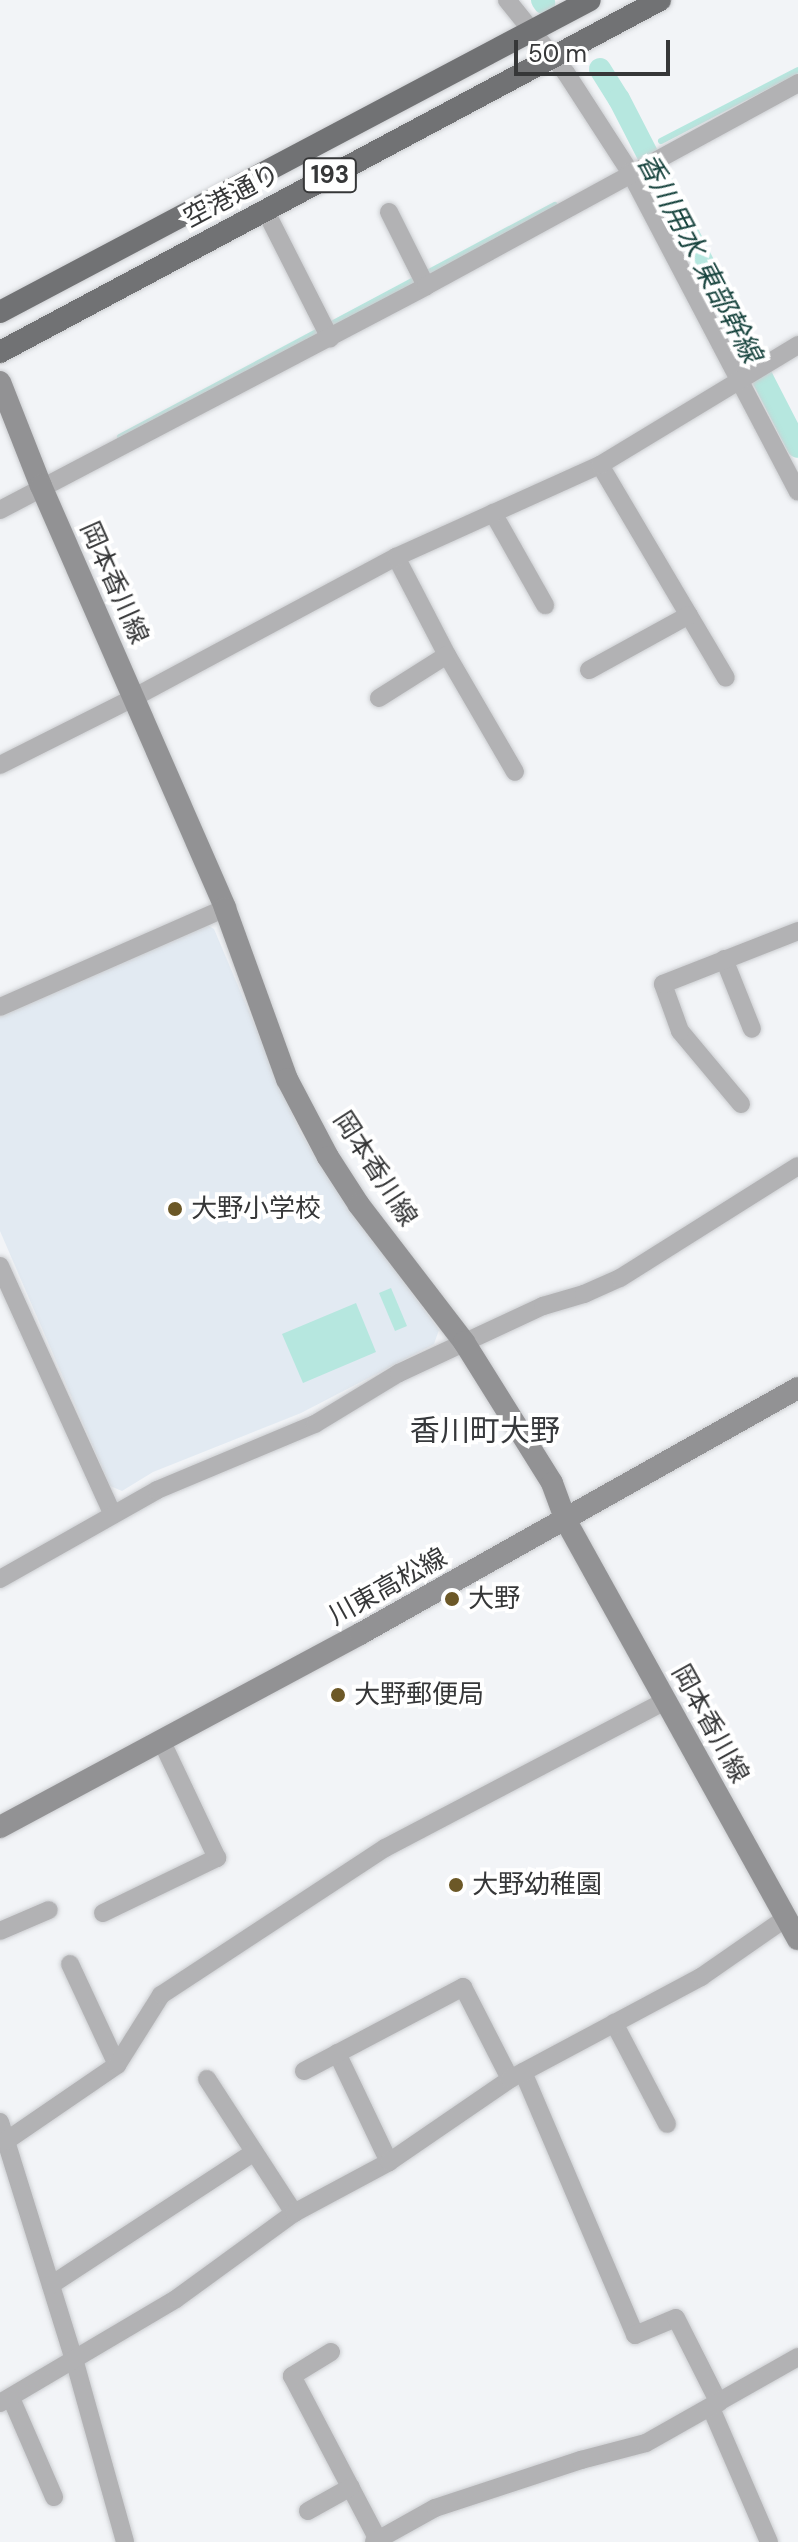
<!DOCTYPE html>
<html>
<head>
<meta charset="utf-8">
<style>
	body { margin:0 }
	#map { position:relative; width:798px; height:2542px; overflow:hidden; background:#f2f4f7; font-family:"DM Sans","Noto Sans JP",sans-serif }
	div>[style] { position:absolute }
	.built>* { inset:0; background:#e2eaf2 }
	.water>* { inset:0; background:#b6e7df }
	.stream>* { height:6px; margin:-3px; padding:0 3px; transform-origin:3px; border-radius:3px; background:#b6e7df }
	.canal>* { height:22px; margin:-11px; padding:0 11px; transform-origin:11px; border-radius:11px; background:#b6e7df }
	.roads { filter:drop-shadow(0 0 2px #ccced1) drop-shadow(0 0 2px #ccced1) }
	.minor>* { height:18px; margin:-9px; padding:0 9px; transform-origin:9px; border-radius:9px; background:#b2b2b4 }
	.secondary>* { height:22px; margin:-11px; padding:0 11px; transform-origin:11px; border-radius:11px; background:#929294 }
	.trunk>* { height:22px; margin:-11px; padding:0 11px; transform-origin:11px; border-radius:11px; background:#717274 }
	.dots>* { width:22px; height:22px; translate:-50% -50%; box-sizing:border-box; border:4px solid #fff; border-radius:50% }
	span { translate:-50% -50%; white-space:nowrap; text-align:center; line-height:1.15; -webkit-text-stroke:8px #fff; paint-order:stroke }
	.shield-label span { padding:2px 6px; background:#fff; border:2px solid; border-radius:6px; -webkit-text-stroke-width:0 }
	.shield-label { font-size:24px; color:#363738; font-weight:700 }
	.street-label { font-size:26px; color:#363738 }
	.poi-label { font-size:26px; color:#363738 }
	.left { translate:0 -50%; text-align:left }
	.water-label { font-size:28px; color:#18443e; font-style:italic }
	.quarter-label { font-size:30px; color:#36383b }
	.scale { position:absolute; left:514px; top:40px; width:156px; height:36px; box-sizing:border-box; border:4px solid #363738; border-top:0; padding-left:10px; font-size:24px; line-height:28px; white-space:nowrap; color:#363738; -webkit-text-stroke:6px #fff; paint-order:stroke }
</style>
</head>
<body>
<div id="map">
	<div class="built">
		<i style="clip-path:polygon(207px 925px,214px 929px,299px 1130px,333px 1186px,439px 1330px,434px 1344px,301px 1413px,153px 1472px,122px 1491px,110px 1486px,0 1231px,0 1017px)"></i>
	</div>
	<div class="water">
		<i style="clip-path:polygon(391px 1288px,407px 1326px,395px 1331px,379px 1293px)"></i>
		<i style="clip-path:polygon(356px 1303px,376px 1352px,303px 1383px,282px 1334px)"></i>
	</div>
	<div class="stream">
		<i style="left:661px;top:141px;width:154px;rotate:-27.4deg"></i>
		<i style="left:120px;top:437px;width:493px;rotate:-28.1deg"></i>
	</div>
	<div class="canal">
		<i style="left:542px;top:0;width:4px;rotate:56deg"></i>
		<i style="left:600px;top:69px;width:36px;rotate:58deg"></i>
		<i style="left:619px;top:99px;width:391px;rotate:62.8deg"></i>
	</div>
	<div class="roads">
		<div class="minor">
			<i style="left:507px;top:0;width:94px;rotate:51.1deg"></i>
			<i style="left:566px;top:73px;width:118px;rotate:57.1deg"></i>
			<i style="left:630px;top:172px;width:361px;rotate:62.3deg"></i>
			<i style="left:265px;top:210px;width:144px;rotate:63.1deg"></i>
			<i style="left:389px;top:212px;width:83px;rotate:63.4deg"></i>
			<i style="left:600px;top:465px;width:247px;rotate:59.4deg"></i>
			<i style="left:0;top:510px;width:481px;rotate:-27.7deg"></i>
			<i style="left:426px;top:286px;width:424px;rotate:-28.6deg"></i>
			<i style="left:493px;top:513px;width:106px;rotate:60.5deg"></i>
			<i style="left:396px;top:557px;width:110px;rotate:62.5deg"></i>
			<i style="left:447px;top:655px;width:135px;rotate:59.8deg"></i>
			<i style="left:589px;top:670px;width:114px;rotate:-28.8deg"></i>
			<i style="left:379px;top:698px;width:80px;rotate:-32.3deg"></i>
			<i style="left:0;top:765px;width:149px;rotate:-26.7deg"></i>
			<i style="left:133px;top:698px;width:298px;rotate:-28.2deg"></i>
			<i style="left:396px;top:557px;width:224px;rotate:-24.3deg"></i>
			<i style="left:600px;top:465px;width:232px;rotate:-31.2deg"></i>
			<i style="left:724px;top:959px;width:75px;rotate:68.2deg"></i>
			<i style="left:0;top:1007px;width:246px;rotate:-23.7deg"></i>
			<i style="left:741px;top:1104px;width:95px;rotate:-129.9deg"></i>
			<i style="left:680px;top:1031px;width:50px;rotate:-109.9deg"></i>
			<i style="left:663px;top:984px;width:145px;rotate:-21.4deg"></i>
			<i style="left:0;top:1266px;width:273px;rotate:65.6deg"></i>
			<i style="left:0;top:1579px;width:180px;rotate:-29.5deg"></i>
			<i style="left:157px;top:1490px;width:171px;rotate:-22.7deg"></i>
			<i style="left:315px;top:1424px;width:98px;rotate:-31.3deg"></i>
			<i style="left:399px;top:1373px;width:159px;rotate:-25deg"></i>
			<i style="left:543px;top:1306px;width:43px;rotate:-16.3deg"></i>
			<i style="left:584px;top:1294px;width:39px;rotate:-24deg"></i>
			<i style="left:620px;top:1278px;width:210px;rotate:-32.2deg"></i>
			<i style="left:103px;top:1913px;width:127px;rotate:-25.8deg"></i>
			<i style="left:217px;top:1858px;width:131px;rotate:-115.4deg"></i>
			<i style="left:0;top:1931px;width:53px;rotate:-23.2deg"></i>
			<i style="left:70px;top:1964px;width:111px;rotate:65deg"></i>
			<i style="left:614px;top:2023px;width:114px;rotate:62.3deg"></i>
			<i style="left:337px;top:2053px;width:121px;rotate:64.5deg"></i>
			<i style="left:304px;top:2071px;width:180px;rotate:-27.8deg"></i>
			<i style="left:463px;top:1987px;width:103px;rotate:62.9deg"></i>
			<i style="left:523px;top:2072px;width:286px;rotate:66.9deg"></i>
			<i style="left:635px;top:2335px;width:44px;rotate:-22.5deg"></i>
			<i style="left:676px;top:2318px;width:95px;rotate:63.2deg"></i>
			<i style="left:207px;top:2079px;width:160px;rotate:57deg"></i>
			<i style="left:0;top:2122px;width:248px;rotate:72.7deg"></i>
			<i style="left:74px;top:2359px;width:190px;rotate:74.4deg"></i>
			<i style="left:6px;top:2141px;width:135px;rotate:-34.4deg"></i>
			<i style="left:117px;top:2065px;width:83px;rotate:-57.8deg"></i>
			<i style="left:161px;top:1995px;width:268px;rotate:-33.3deg"></i>
			<i style="left:385px;top:1848px;width:316px;rotate:-27.7deg"></i>
			<i style="left:51px;top:2285px;width:243px;rotate:-33.2deg"></i>
			<i style="left:331px;top:2352px;width:46px;rotate:148.4deg"></i>
			<i style="left:292px;top:2376px;width:185px;rotate:62.3deg"></i>
			<i style="left:11px;top:2398px;width:108px;rotate:66.5deg"></i>
			<i style="left:0;top:2403px;width:204px;rotate:-30.6deg"></i>
			<i style="left:176px;top:2299px;width:146px;rotate:-36.1deg"></i>
			<i style="left:294px;top:2213px;width:108px;rotate:-28.2deg"></i>
			<i style="left:389px;top:2162px;width:147px;rotate:-34.4deg"></i>
			<i style="left:510px;top:2079px;width:217px;rotate:-28.1deg"></i>
			<i style="left:701px;top:1977px;width:103px;rotate:-34.8deg"></i>
			<i style="left:711px;top:2408px;width:146px;rotate:66.6deg"></i>
			<i style="left:308px;top:2511px;width:49px;rotate:-29.2deg"></i>
			<i style="left:374px;top:2542px;width:70px;rotate:-29.1deg"></i>
			<i style="left:435px;top:2508px;width:154px;rotate:-18.2deg"></i>
			<i style="left:581px;top:2460px;width:67px;rotate:-14.7deg"></i>
			<i style="left:646px;top:2443px;width:175px;rotate:-29.5deg"></i>
		</div>
		<div class="secondary">
			<i style="left:0;top:382px;width:112px;rotate:68.5deg"></i>
			<i style="left:41px;top:486px;width:460px;rotate:66.4deg"></i>
			<i style="left:225px;top:908px;width:182px;rotate:70.1deg"></i>
			<i style="left:287px;top:1079px;width:88px;rotate:62.3deg"></i>
			<i style="left:328px;top:1157px;width:57px;rotate:57.1deg"></i>
			<i style="left:359px;top:1205px;width:173px;rotate:52.5deg"></i>
			<i style="left:464px;top:1342px;width:166px;rotate:58deg"></i>
			<i style="left:552px;top:1483px;width:40px;rotate:69.8deg"></i>
			<i style="left:566px;top:1521px;width:478px;rotate:61deg"></i>
			<i style="left:0;top:1827px;width:408px;rotate:-28.2deg"></i>
			<i style="left:360px;top:1634px;width:502px;rotate:-29.32deg"></i>
		</div>
		<div class="trunk">
			<i style="left:0;top:312px;width:667px;rotate:-27.87deg"></i>
			<i style="left:0;top:352px;width:748px;rotate:-28.07deg"></i>
		</div>
	</div>
	<div class="dots">
		<i style="left:175px;top:1209px;background:#6c5827"></i>
		<i style="left:452px;top:1599px;background:#6c5827"></i>
		<i style="left:338px;top:1695px;background:#6c5827"></i>
		<i style="left:456px;top:1885px;background:#6c5827"></i>
	</div>
	<div class="shield-label">
		<span style="left:330px;top:175px">193</span>
	</div>
	<div class="street-label">
		<span style="left:232px;top:196px;rotate:-28deg">空港通り</span>
		<span style="left:114px;top:583px;rotate:66deg">岡本香川線</span>
		<span style="left:375px;top:1169px;rotate:57deg">岡本香川線</span>
		<span style="left:388px;top:1587px;rotate:-29deg">川東高松線</span>
		<span style="left:710px;top:1724px;rotate:61deg">岡本香川線</span>
	</div>
	<div class="poi-label">
		<span class="left" style="left:191px;top:1209px">大野小学校</span>
		<span class="left" style="left:468px;top:1599px">大野</span>
		<span class="left" style="left:354px;top:1695px">大野郵便局</span>
		<span class="left" style="left:472px;top:1885px">大野幼稚園</span>
	</div>
	<div class="water-label">
		<span style="left:699px;top:258px;rotate:62deg">香川用水 東部幹線</span>
	</div>
	<div class="quarter-label">
		<span style="left:485px;top:1431px">香川町大野</span>
	</div>
	<div class="scale">50 m</div>
</div>
</body>
</html>
